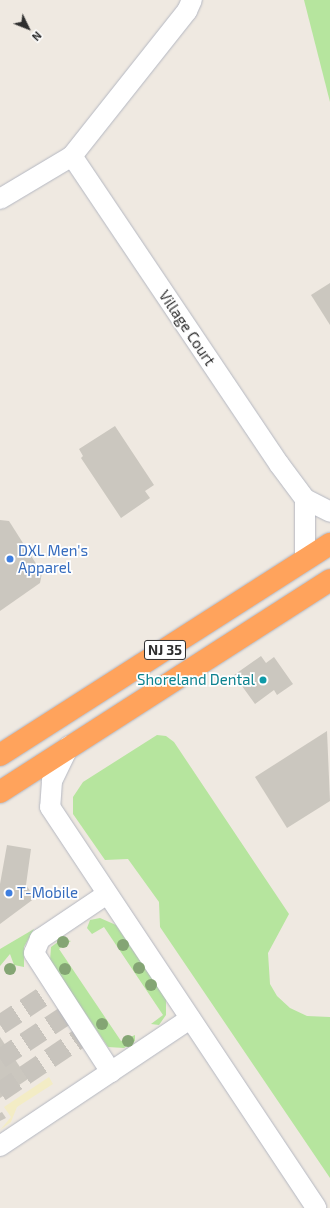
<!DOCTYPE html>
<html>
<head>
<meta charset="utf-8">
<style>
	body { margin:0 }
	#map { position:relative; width:330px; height:1208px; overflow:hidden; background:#efe9e1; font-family:"Exo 2",sans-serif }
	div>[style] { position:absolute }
	.green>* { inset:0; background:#b6e59e }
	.sand>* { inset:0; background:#f3ecc5 }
	.building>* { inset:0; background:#cbc7bf }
	.minor-tunnel>* { height:20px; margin-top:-10px; transform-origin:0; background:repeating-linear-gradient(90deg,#c8c4bd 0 20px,transparent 0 30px) }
	.roads { filter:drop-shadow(0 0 1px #b4b7c1) drop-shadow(0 0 1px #b4b7c1) }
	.minor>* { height:20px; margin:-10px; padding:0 10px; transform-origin:10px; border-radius:10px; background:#fff }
	.highway>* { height:22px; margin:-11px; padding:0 11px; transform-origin:11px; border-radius:11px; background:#ffa35c }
	.trees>* { width:12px; height:12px; margin:-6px; border-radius:50%; background:#84a574 }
	.dots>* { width:11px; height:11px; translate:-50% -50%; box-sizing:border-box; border:2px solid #fff; border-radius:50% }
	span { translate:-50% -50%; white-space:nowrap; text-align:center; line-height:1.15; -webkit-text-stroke:3.5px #fff; paint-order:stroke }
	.shield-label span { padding:1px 3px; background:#fff; border:1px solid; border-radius:3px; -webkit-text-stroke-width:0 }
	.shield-label { font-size:14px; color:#2e2e2e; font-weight:700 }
	.street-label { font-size:15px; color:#2e2e2e }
	.shop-label { font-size:15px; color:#366cbe }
	.left { translate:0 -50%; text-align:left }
	.culture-label { font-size:15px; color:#0d838f }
	.right { translate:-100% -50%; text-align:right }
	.north { position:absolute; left:8px; top:8px; width:40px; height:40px; -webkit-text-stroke:3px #fff; paint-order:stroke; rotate:133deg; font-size:11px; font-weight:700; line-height:16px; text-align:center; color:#2e2e2e }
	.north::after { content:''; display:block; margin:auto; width:14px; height:18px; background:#2e2e2e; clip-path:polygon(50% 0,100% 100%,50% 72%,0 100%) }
</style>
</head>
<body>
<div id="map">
	<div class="green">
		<i style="clip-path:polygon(304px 0,330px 0,330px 102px)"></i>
		<i style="clip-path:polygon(157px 735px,166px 736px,174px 742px,289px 914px,268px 953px,270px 984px,277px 996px,290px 1008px,307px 1016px,330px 1017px,330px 1178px,160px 927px,159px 902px,128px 859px,105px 860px,73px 814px,73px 797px,83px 782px)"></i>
		<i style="clip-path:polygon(100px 918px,116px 925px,166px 999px,166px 1015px,159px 1025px,151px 1024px,163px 1015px,104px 927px,92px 934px,87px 928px,90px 920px)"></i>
		<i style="clip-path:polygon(34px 929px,24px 947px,24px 967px,14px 965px,10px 954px,0 966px,0 949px)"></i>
		<i style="clip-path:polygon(62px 939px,71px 941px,59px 949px,121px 1041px,135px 1035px,135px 1041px,124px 1048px,108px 1047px,50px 961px,51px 947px)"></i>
	</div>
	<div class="sand">
		<i style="clip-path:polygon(49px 1077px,53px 1084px,17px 1107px,11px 1122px,0 1130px,11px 1117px,4px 1107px)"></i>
	</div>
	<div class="building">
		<i style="clip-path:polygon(330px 283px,330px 325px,311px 295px)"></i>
		<i style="clip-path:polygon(115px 426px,154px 485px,145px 491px,150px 498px,121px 518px,81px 458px,83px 456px,79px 449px)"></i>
		<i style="clip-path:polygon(0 520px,9px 521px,42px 573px,40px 583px,0 611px)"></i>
		<i style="clip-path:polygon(261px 656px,266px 663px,274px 657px,293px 684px,277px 695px,274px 690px,255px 704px,234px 675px)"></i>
		<i style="clip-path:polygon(327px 731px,330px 801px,287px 828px,255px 777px)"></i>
		<i style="clip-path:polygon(7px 845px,31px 849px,26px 885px,35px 898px,0 924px,0 884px)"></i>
		<i style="clip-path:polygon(0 1037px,28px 1079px,0 1098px)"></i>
		<i style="clip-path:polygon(2px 1112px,6px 1118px,0 1121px,0 1113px)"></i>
	</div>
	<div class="minor-tunnel">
		<i style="left:0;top:1025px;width:67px;rotate:-33.5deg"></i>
		<i style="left:0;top:1059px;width:85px;rotate:-33.5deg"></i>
		<i style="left:0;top:1092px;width:104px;rotate:-34deg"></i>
	</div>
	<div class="roads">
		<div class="minor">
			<i style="left:72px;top:156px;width:371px;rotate:56.1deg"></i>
			<i style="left:279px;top:464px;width:44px;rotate:53.4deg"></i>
			<i style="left:305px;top:499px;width:28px;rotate:27deg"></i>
			<i style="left:0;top:199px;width:84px;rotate:-30.8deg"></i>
			<i style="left:72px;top:156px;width:185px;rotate:-51.6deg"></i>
			<i style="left:187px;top:11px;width:12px;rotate:-66deg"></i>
			<i style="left:305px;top:499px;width:61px;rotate:90deg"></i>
			<i style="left:69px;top:746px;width:39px;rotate:116deg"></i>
			<i style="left:52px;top:781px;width:26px;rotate:94deg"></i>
			<i style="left:50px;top:807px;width:481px;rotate:56.4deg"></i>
			<i style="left:107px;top:894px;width:81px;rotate:146.1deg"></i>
			<i style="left:40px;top:939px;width:15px;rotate:113deg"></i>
			<i style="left:34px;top:953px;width:142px;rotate:57.1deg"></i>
			<i style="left:0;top:1146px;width:229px;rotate:-33.8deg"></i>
		</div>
		<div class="highway">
			<i style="left:0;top:755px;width:392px;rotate:-32.6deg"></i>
			<i style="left:0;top:792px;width:392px;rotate:-32.7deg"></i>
		</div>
	</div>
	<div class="trees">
		<i style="left:63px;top:942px"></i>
		<i style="left:123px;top:945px"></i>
		<i style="left:139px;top:968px"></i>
		<i style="left:10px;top:969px"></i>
		<i style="left:65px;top:969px"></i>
		<i style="left:151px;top:985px"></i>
		<i style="left:102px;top:1024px"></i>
		<i style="left:128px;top:1041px"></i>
	</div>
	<div class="dots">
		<i style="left:10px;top:559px;background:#3f7fe0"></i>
		<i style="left:263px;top:680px;background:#0f9aa8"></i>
		<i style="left:9px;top:893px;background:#3f7fe0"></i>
	</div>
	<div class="shield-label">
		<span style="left:165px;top:650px">NJ 35</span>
	</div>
	<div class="street-label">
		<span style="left:187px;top:328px;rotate:56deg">Village Court</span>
	</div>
	<div class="shop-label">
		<span class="left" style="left:18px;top:559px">DXL Men's<br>Apparel</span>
		<span class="left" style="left:17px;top:893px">T-Mobile</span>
	</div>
	<div class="culture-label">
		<span class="right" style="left:255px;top:680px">Shoreland Dental</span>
	</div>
	<div class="north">N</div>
</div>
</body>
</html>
